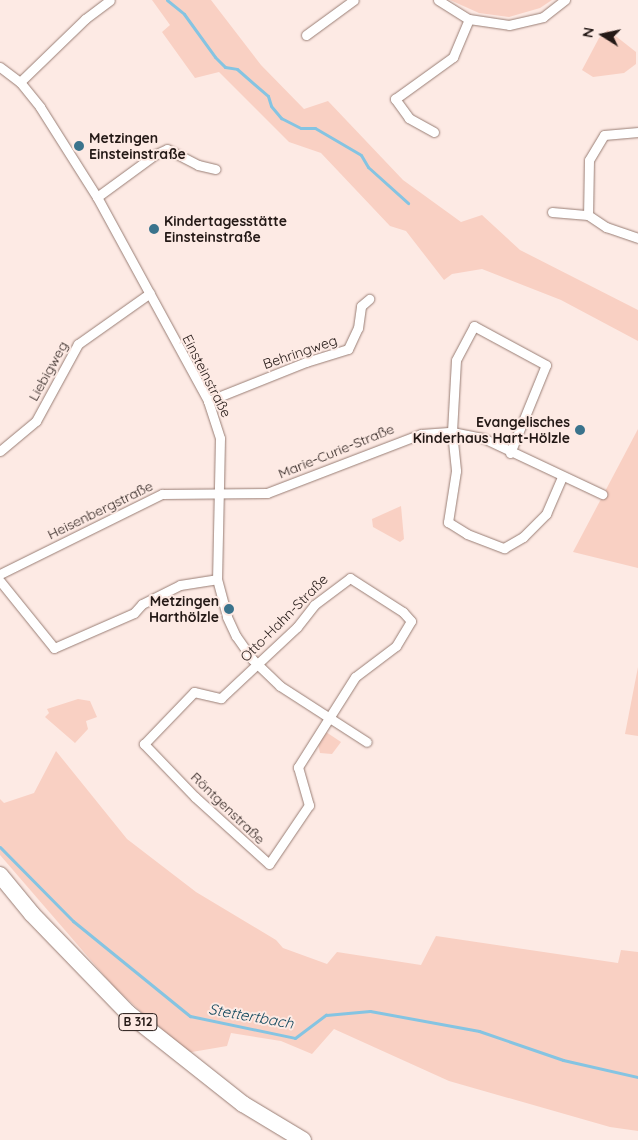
<!DOCTYPE html>
<html>
<head>
<meta charset="utf-8">
<style>
	body { margin:0 }
	#map { position:relative; width:638px; height:1140px; overflow:hidden; background:#fdeae4; font-family:Quicksand,sans-serif }
	div>[style] { position:absolute }
	.green>* { inset:0; background:#f9d0c3 }
	.stream>* { height:3px; margin:-1.5px; padding:0 1.5px; transform-origin:1.5px; border-radius:1.5px; background:#85c4e2 }
	.roads { filter:drop-shadow(0 0 1px #997e75) drop-shadow(0 0 1px #997e75) }
	.street>* { height:9px; margin:-4.5px; padding:0 4.5px; transform-origin:4.5px; border-radius:4.5px; background:#fff }
	.highway>* { height:16px; margin:-8px; padding:0 8px; transform-origin:8px; border-radius:8px; background:#fff }
	.dots>* { width:14px; height:14px; translate:-50% -50%; box-sizing:border-box; border:2px solid #fdeae4; border-radius:50% }
	span { translate:-50% -50%; white-space:nowrap; text-align:center; line-height:1.15; -webkit-text-stroke:4px #fdeae4; paint-order:stroke }
	.shield-label span { padding:1px 4px; background:#fdeae4; border:1px solid; border-radius:4px; -webkit-text-stroke-width:0 }
	.shield-label { font-size:12px; color:#241916; font-weight:700 }
	.poi-label { font-size:14px; color:#241916; font-weight:700 }
	.left { translate:0 -50%; text-align:left }
	.right { translate:-100% -50%; text-align:right }
	.street-label { font-size:14px; color:#241916 }
	.water-label { font-size:15px; color:#14495e; font-style:italic }
	.north { position:absolute; left:578px; top:10px; width:50px; height:50px; -webkit-text-stroke:4px #fdeae4; paint-order:stroke; rotate:280deg; font-size:14px; font-weight:700; line-height:20px; text-align:center; color:#241916 }
	.north::after { content:''; display:block; margin:auto; width:18px; height:22px; background:#241916; clip-path:polygon(50% 0,100% 100%,50% 72%,0 100%) }
</style>
</head>
<body>
<div id="map">
	<div class="green">
		<i style="clip-path:polygon(152px 0,211px 0,261px 65px,304px 109px,328px 101px,403px 180px,461px 222px,482px 215px,520px 250px,638px 310px,638px 341px,561px 300px,482px 269px,452px 274px,444px 280px,406px 231px,390px 226px,321px 153px,289px 142px,219px 72px,195px 78px,162px 32px,170px 25px)"></i>
		<i style="clip-path:polygon(450px 0,552px 0,540px 8px,509px 17px,479px 13px)"></i>
		<i style="clip-path:polygon(608px 30px,636px 52px,636px 64px,624px 73px,593px 77px,582px 70px,599px 38px)"></i>
		<i style="clip-path:polygon(638px 429px,638px 568px,573px 552px)"></i>
		<i style="clip-path:polygon(401px 506px,404px 539px,400px 542px,373px 527px,372px 519px)"></i>
		<i style="clip-path:polygon(638px 667px,638px 736px,625px 734px)"></i>
		<i style="clip-path:polygon(78px 699px,90px 701px,97px 717px,86px 721px,88px 729px,75px 743px,45px 717px,49px 713px,47px 709px)"></i>
		<i style="clip-path:polygon(326px 732px,341px 742px,332px 754px,320px 753px,318px 744px)"></i>
		<i style="clip-path:polygon(56px 751px,127px 839px,196px 892px,276px 940px,283px 948px,327px 964px,337px 952px,421px 965px,436px 936px,618px 963px,621px 950px,638px 952px,638px 1131px,610px 1127px,449px 1081px,334px 1029px,312px 1054px,281px 1041px,231px 1033px,227px 1046px,186px 1053px,114px 987px,0 855px,0 799px,4px 803px,34px 793px)"></i>
	</div>
	<div class="stream">
		<i style="left:167px;top:0;width:22px;rotate:39deg"></i>
		<i style="left:184px;top:14px;width:53px;rotate:54.2deg"></i>
		<i style="left:215px;top:57px;width:14px;rotate:45deg"></i>
		<i style="left:225px;top:67px;width:12px;rotate:9deg"></i>
		<i style="left:237px;top:69px;width:41px;rotate:41.1deg"></i>
		<i style="left:268px;top:96px;width:10px;rotate:73deg"></i>
		<i style="left:271px;top:106px;width:16px;rotate:50deg"></i>
		<i style="left:281px;top:118px;width:22px;rotate:27deg"></i>
		<i style="left:301px;top:128px;width:14px"></i>
		<i style="left:315px;top:128px;width:53px;rotate:30.4deg"></i>
		<i style="left:361px;top:155px;width:14px;rotate:60deg"></i>
		<i style="left:368px;top:167px;width:54px;rotate:42deg"></i>
		<i style="left:0;top:847px;width:104px;rotate:45.4deg"></i>
		<i style="left:73px;top:921px;width:151px;rotate:39.1deg"></i>
		<i style="left:190px;top:1016px;width:107px;rotate:11.8deg"></i>
		<i style="left:295px;top:1038px;width:39px;rotate:-37deg"></i>
		<i style="left:326px;top:1015px;width:44px;rotate:-5.2deg"></i>
		<i style="left:370px;top:1011px;width:111px;rotate:10.4deg"></i>
		<i style="left:479px;top:1031px;width:89px;rotate:19deg"></i>
		<i style="left:563px;top:1060px;width:77px;rotate:12.8deg"></i>
	</div>
	<div class="roads">
		<div class="street">
			<i style="left:438px;top:0;width:36px;rotate:32deg"></i>
			<i style="left:469px;top:19px;width:40px;rotate:8.5deg"></i>
			<i style="left:509px;top:25px;width:35px;rotate:-13deg"></i>
			<i style="left:543px;top:17px;width:28px;rotate:-38deg"></i>
			<i style="left:306px;top:35px;width:59px;rotate:-36.1deg"></i>
			<i style="left:0;top:67px;width:25px;rotate:37deg"></i>
			<i style="left:20px;top:82px;width:32px;rotate:51deg"></i>
			<i style="left:40px;top:107px;width:107px;rotate:57.7deg"></i>
			<i style="left:97px;top:197px;width:232px;rotate:61.4deg"></i>
			<i style="left:208px;top:401px;width:39px;rotate:72deg"></i>
			<i style="left:220px;top:438px;width:141px;rotate:91.2deg"></i>
			<i style="left:217px;top:579px;width:39px;rotate:75deg"></i>
			<i style="left:227px;top:617px;width:21px;rotate:65deg"></i>
			<i style="left:236px;top:636px;width:28px;rotate:55deg"></i>
			<i style="left:252px;top:659px;width:39px;rotate:44deg"></i>
			<i style="left:280px;top:686px;width:103px;rotate:32.8deg"></i>
			<i style="left:20px;top:82px;width:91px;rotate:-44.1deg"></i>
			<i style="left:85px;top:19px;width:31px;rotate:-37deg"></i>
			<i style="left:434px;top:132px;width:29px;rotate:-151deg"></i>
			<i style="left:409px;top:118px;width:24px;rotate:-126deg"></i>
			<i style="left:395px;top:99px;width:72px;rotate:-35.9deg"></i>
			<i style="left:453px;top:57px;width:41px;rotate:-67.2deg"></i>
			<i style="left:638px;top:132px;width:34px;rotate:175deg"></i>
			<i style="left:604px;top:135px;width:29px;rotate:121deg"></i>
			<i style="left:589px;top:160px;width:55px;rotate:91deg"></i>
			<i style="left:588px;top:215px;width:22px;rotate:34deg"></i>
			<i style="left:606px;top:227px;width:34px;rotate:19deg"></i>
			<i style="left:97px;top:197px;width:73px;rotate:-36.1deg"></i>
			<i style="left:156px;top:154px;width:12px;rotate:-24deg"></i>
			<i style="left:167px;top:149px;width:35px;rotate:27deg"></i>
			<i style="left:198px;top:165px;width:18px;rotate:13deg"></i>
			<i style="left:552px;top:212px;width:36px;rotate:5deg"></i>
			<i style="left:208px;top:401px;width:105px;rotate:-21.7deg"></i>
			<i style="left:306px;top:362px;width:44px;rotate:-17.2deg"></i>
			<i style="left:348px;top:349px;width:23px;rotate:-65deg"></i>
			<i style="left:358px;top:328px;width:22px;rotate:-82deg"></i>
			<i style="left:361px;top:306px;width:11px;rotate:-41deg"></i>
			<i style="left:0;top:451px;width:47px;rotate:-39.8deg"></i>
			<i style="left:36px;top:421px;width:88px;rotate:-61.4deg"></i>
			<i style="left:78px;top:344px;width:88px;rotate:-35.3deg"></i>
			<i style="left:510px;top:453px;width:95px;rotate:-67.8deg"></i>
			<i style="left:546px;top:365px;width:82px;rotate:-151.6deg"></i>
			<i style="left:474px;top:326px;width:38px;rotate:118deg"></i>
			<i style="left:456px;top:360px;width:72px;rotate:93.2deg"></i>
			<i style="left:452px;top:432px;width:39px;rotate:84deg"></i>
			<i style="left:456px;top:471px;width:52px;rotate:98.9deg"></i>
			<i style="left:448px;top:522px;width:22px;rotate:32deg"></i>
			<i style="left:467px;top:534px;width:40px;rotate:21deg"></i>
			<i style="left:504px;top:548px;width:22px;rotate:-30deg"></i>
			<i style="left:523px;top:537px;width:33px;rotate:-45deg"></i>
			<i style="left:546px;top:514px;width:40px;rotate:-66.6deg"></i>
			<i style="left:0;top:574px;width:181px;rotate:-26.3deg"></i>
			<i style="left:162px;top:494px;width:105px;rotate:-0.5deg"></i>
			<i style="left:267px;top:493px;width:165px;rotate:-21deg"></i>
			<i style="left:421px;top:434px;width:31px;rotate:-4deg"></i>
			<i style="left:452px;top:432px;width:32px;rotate:11deg"></i>
			<i style="left:483px;top:438px;width:132px;rotate:25.2deg"></i>
			<i style="left:350px;top:578px;width:63px;rotate:32.7deg"></i>
			<i style="left:403px;top:612px;width:12px;rotate:48deg"></i>
			<i style="left:411px;top:621px;width:29px;rotate:121deg"></i>
			<i style="left:396px;top:646px;width:51px;rotate:142.9deg"></i>
			<i style="left:355px;top:677px;width:107px;rotate:122.3deg"></i>
			<i style="left:298px;top:767px;width:40px;rotate:74deg"></i>
			<i style="left:309px;top:805px;width:71px;rotate:124.1deg"></i>
			<i style="left:269px;top:864px;width:100px;rotate:-137.8deg"></i>
			<i style="left:195px;top:797px;width:74px;rotate:-133.9deg"></i>
			<i style="left:144px;top:744px;width:72px;rotate:-46.1deg"></i>
			<i style="left:194px;top:692px;width:28px;rotate:13deg"></i>
			<i style="left:221px;top:698px;width:104px;rotate:-43.1deg"></i>
			<i style="left:297px;top:627px;width:28px;rotate:-52deg"></i>
			<i style="left:314px;top:605px;width:45px;rotate:-36.9deg"></i>
			<i style="left:0;top:581px;width:86px;rotate:51.1deg"></i>
			<i style="left:54px;top:648px;width:87px;rotate:-23.6deg"></i>
			<i style="left:134px;top:613px;width:12px;rotate:-48deg"></i>
			<i style="left:142px;top:604px;width:42px;rotate:-26.6deg"></i>
			<i style="left:180px;top:585px;width:37px;rotate:-9deg"></i>
		</div>
		<div class="highway">
			<i style="left:0;top:875px;width:50px;rotate:50.6deg"></i>
			<i style="left:32px;top:914px;width:138px;rotate:45.9deg"></i>
			<i style="left:128px;top:1013px;width:147px;rotate:38.4deg"></i>
			<i style="left:243px;top:1104px;width:70px;rotate:31deg"></i>
		</div>
	</div>
	<div class="dots">
		<i style="left:79px;top:146px;background:#3a738c"></i>
		<i style="left:154px;top:229px;background:#3a738c"></i>
		<i style="left:580px;top:430px;background:#3a738c"></i>
		<i style="left:229px;top:609px;background:#3a738c"></i>
	</div>
	<div class="shield-label">
		<span style="left:138px;top:1022px">B 312</span>
	</div>
	<div class="poi-label">
		<span class="left" style="left:89px;top:146px">Metzingen<br>Einsteinstraße</span>
		<span class="left" style="left:164px;top:229px">Kindertagesstätte<br>Einsteinstraße</span>
		<span class="right" style="left:570px;top:430px">Evangelisches<br>Kinderhaus Hart-Hölzle</span>
		<span class="right" style="left:219px;top:609px">Metzingen<br>Harthölzle</span>
	</div>
	<div class="street-label">
		<span style="left:300px;top:352px;rotate:-19deg">Behringweg</span>
		<span style="left:48px;top:371px;rotate:-61deg">Liebigweg</span>
		<span style="left:207px;top:376px;rotate:63deg">Einsteinstraße</span>
		<span style="left:336px;top:451px;rotate:-22deg">Marie-Curie-Straße</span>
		<span style="left:100px;top:510px;rotate:-26deg">Heisenbergstraße</span>
		<span style="left:284px;top:618px;rotate:-45deg">Otto-Hahn-Straße</span>
		<span style="left:228px;top:808px;rotate:44deg">Röntgenstraße</span>
	</div>
	<div class="water-label">
		<span style="left:251px;top:1016px;rotate:10deg">Stettertbach</span>
	</div>
	<div class="north">N</div>
</div>
</body>
</html>
